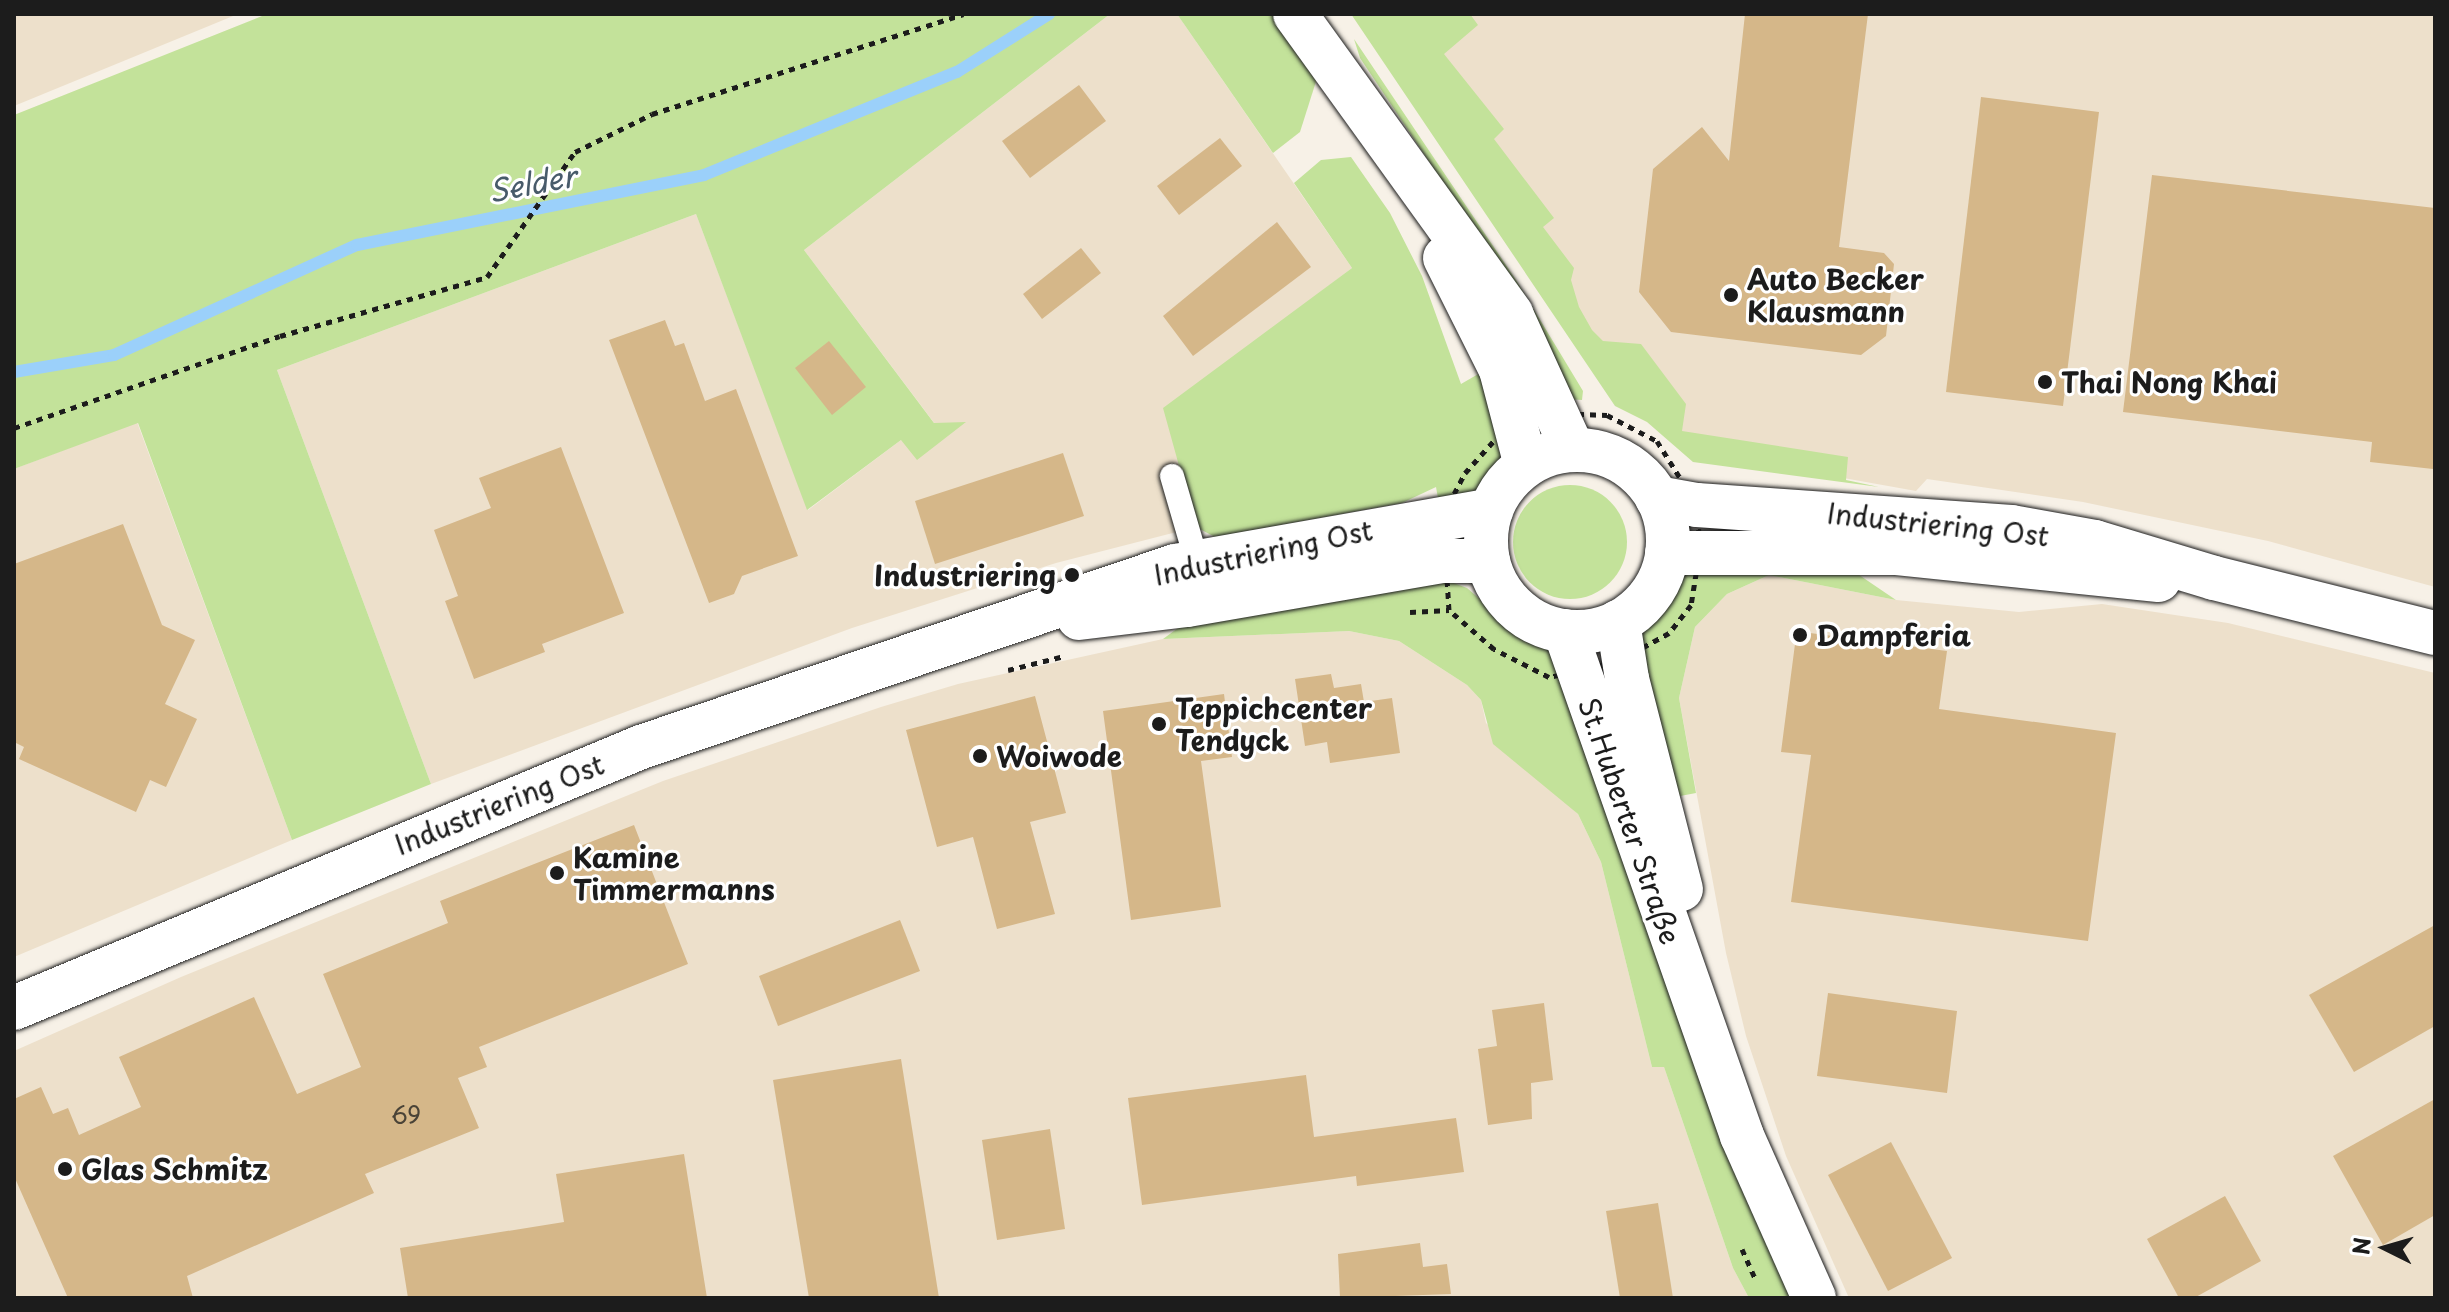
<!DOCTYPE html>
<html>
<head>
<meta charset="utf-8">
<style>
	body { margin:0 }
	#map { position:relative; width:2449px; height:1312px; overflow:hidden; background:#f7f1e7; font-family:"Playpen Sans",sans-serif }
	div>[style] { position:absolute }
	.built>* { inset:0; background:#ede0cb }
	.green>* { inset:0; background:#c3e29a }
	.round { border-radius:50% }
	.stream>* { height:12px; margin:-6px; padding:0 6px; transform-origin:6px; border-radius:6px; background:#9bd0fa }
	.building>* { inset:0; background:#d5b789 }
	.path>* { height:5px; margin-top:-2.5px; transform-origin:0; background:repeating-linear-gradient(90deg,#1c1c1c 0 6px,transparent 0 12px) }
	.roads { filter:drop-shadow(0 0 2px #1c1c1c) drop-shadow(0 0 2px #1c1c1c) }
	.service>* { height:24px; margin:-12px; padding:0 12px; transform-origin:12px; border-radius:12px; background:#fff }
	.tertiary>* { height:44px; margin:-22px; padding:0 22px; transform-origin:22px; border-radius:22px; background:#fff }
	.tertiary>.ring { margin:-22px; padding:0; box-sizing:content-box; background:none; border:44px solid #fff; border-radius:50% }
	.dots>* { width:22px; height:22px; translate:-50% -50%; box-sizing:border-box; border:4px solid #fff; border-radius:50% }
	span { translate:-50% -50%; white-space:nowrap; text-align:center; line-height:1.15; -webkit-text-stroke:6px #fff; paint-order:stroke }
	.number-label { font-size:24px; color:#4a4337 }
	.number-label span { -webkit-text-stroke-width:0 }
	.poi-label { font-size:28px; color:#1c1c1c; font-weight:700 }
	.left { translate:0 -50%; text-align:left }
	.right { translate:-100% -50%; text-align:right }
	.street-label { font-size:28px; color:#1c1c1c }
	.water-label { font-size:30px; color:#485b6a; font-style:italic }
	.frame { position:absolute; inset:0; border:16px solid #1c1c1c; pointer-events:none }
	.north { position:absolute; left:2345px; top:1208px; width:80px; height:80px; -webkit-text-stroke:6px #fff; paint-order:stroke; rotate:275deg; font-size:22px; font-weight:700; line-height:32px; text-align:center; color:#1c1c1c }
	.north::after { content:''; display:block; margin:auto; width:28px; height:36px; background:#1c1c1c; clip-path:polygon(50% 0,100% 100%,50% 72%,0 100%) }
</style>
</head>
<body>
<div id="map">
	<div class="built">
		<i style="clip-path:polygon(14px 14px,238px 14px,14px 106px)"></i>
		<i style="clip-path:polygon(1110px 14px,1177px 14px,1352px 268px,1169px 407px,1196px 527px,1056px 563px,852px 628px,431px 784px,277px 370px,696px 214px,808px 510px,901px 440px,965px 423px,935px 424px,804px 250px)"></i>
		<i style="clip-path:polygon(1405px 14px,2435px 14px,2435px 587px,2268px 541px,2083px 502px,1927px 479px,1916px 491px,1726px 457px,1671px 441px,1595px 345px)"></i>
		<i style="clip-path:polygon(137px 422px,292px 840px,14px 957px,14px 469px)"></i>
		<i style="clip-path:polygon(1769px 575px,1896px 600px,2019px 612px,2102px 604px,2228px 623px,2435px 673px,2435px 1298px,1849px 1298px,1786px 1156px,1746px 1036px,1726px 953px,1679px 698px,1695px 627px,1727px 594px)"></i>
		<i style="clip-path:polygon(1349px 631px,1399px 641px,1467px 685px,1481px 700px,1486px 723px,1578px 814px,1601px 862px,1652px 1067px,1664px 1067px,1733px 1268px,1749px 1298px,14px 1298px,14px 1051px,181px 977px,663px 781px,881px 707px,958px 684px,1163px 639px)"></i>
	</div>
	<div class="green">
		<i style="clip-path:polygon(267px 14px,1110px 14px,804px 250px,934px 423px,966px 422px,917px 460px,901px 440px,807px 510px,696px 214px,277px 370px,431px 784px,292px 840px,138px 423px,14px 469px,14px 115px)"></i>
		<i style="clip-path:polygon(1177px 14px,1274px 14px,1319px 72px,1300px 132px,1273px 153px)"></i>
		<i style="clip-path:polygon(1351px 14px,1470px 14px,1478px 25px,1444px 54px,1504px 129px,1494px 139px,1554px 218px,1543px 227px,1574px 268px,1571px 280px,1579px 307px,1592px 330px,1603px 341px,1641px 344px,1686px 404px,1682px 431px,1848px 457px,1846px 480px,1879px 487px,1693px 462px,1647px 422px,1615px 406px)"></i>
		<i style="clip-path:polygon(1354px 39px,1516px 280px,1583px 391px,1582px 400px,1567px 399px,1476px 232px,1360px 58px)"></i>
		<i style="clip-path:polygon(1351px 157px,1390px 213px,1422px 276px,1461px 384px,1487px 369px,1501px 420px,1500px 459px,1476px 494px,1439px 504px,1436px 487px,1402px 503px,1215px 537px,1196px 527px,1163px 408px,1352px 268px,1294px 183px,1321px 160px)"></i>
		<i class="round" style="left:1513px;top:485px;width:114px;height:114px"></i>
		<i style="clip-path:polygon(1840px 562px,1896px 600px,1769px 575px,1727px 594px,1695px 627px,1679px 698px,1696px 793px,1675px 797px,1637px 638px,1641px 624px,1685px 572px)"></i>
		<i style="clip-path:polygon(1451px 582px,1467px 588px,1514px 629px,1548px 644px,1795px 1298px,1749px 1298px,1733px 1268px,1664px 1067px,1652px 1067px,1601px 862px,1578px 814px,1493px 744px,1481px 700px,1467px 685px,1399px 641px,1349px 631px,1163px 639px,1193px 617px)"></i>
	</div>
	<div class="stream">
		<i style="left:14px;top:372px;width:101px;rotate:-9.6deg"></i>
		<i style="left:114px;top:355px;width:267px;rotate:-24.4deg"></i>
		<i style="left:357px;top:245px;width:354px;rotate:-11.4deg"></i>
		<i style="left:704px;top:175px;width:273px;rotate:-22.2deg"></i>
		<i style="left:957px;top:72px;width:109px;rotate:-32.2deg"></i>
	</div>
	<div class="building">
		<i style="clip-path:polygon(1745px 14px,1868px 14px,1839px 247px,1884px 253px,1894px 264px,1886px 336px,1861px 355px,1671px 332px,1639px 292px,1653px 169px,1702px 127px,1729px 161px)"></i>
		<i style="clip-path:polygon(1079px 85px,1106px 121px,1030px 178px,1002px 141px)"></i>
		<i style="clip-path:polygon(1981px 97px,2099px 112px,2063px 406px,1946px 392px)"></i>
		<i style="clip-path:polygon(1220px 138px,1242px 166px,1179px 215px,1157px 186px)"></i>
		<i style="clip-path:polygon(2152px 175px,2435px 208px,2433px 469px,2370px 462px,2372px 442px,2123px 412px)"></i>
		<i style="clip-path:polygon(1277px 222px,1311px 267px,1193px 356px,1163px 316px)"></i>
		<i style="clip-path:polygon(1081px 248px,1101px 273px,1042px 319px,1023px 294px)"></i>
		<i style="clip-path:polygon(665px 320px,675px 346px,684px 343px,705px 401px,736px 389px,798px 556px,742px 576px,734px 594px,709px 603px,609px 340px)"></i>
		<i style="clip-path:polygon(829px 341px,866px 387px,832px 415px,795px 368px)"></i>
		<i style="clip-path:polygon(561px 447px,624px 613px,542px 644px,545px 652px,474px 679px,445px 601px,458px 596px,434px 530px,491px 508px,479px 478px)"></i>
		<i style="clip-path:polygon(1063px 453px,1084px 516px,935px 564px,915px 501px)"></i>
		<i style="clip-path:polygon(123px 524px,162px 625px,195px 640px,165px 704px,197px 719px,166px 787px,150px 780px,136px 812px,19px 759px,24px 747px,14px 742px,14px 564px)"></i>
		<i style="clip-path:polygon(1810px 633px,1947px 651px,1939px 709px,2116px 733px,2088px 941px,1791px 902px,1811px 755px,1781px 752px,1795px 644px)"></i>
		<i style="clip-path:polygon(1331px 674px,1334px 688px,1361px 684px,1364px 702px,1392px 698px,1400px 753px,1330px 763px,1327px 742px,1305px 746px,1295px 679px)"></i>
		<i style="clip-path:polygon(1224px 694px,1232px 757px,1201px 761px,1221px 907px,1131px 920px,1103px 711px)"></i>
		<i style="clip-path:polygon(1035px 696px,1066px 813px,1030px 822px,1055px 914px,997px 929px,973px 837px,937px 847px,906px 730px)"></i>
		<i style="clip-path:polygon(634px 825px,688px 964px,479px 1047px,487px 1067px,458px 1078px,479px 1128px,365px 1174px,374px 1193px,187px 1276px,193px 1298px,68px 1298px,14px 1176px,14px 1099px,41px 1087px,53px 1114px,68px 1108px,79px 1135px,141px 1107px,119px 1057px,254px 997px,297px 1094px,361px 1067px,323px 974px,448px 923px,440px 901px)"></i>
		<i style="clip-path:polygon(900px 920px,920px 971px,778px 1026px,759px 976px)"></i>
		<i style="clip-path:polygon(2435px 925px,2435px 1026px,2354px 1072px,2309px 995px)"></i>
		<i style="clip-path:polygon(1828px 993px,1957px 1011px,1947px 1093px,1817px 1076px)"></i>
		<i style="clip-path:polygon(1544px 1003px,1553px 1080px,1531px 1083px,1532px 1119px,1488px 1125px,1478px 1049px,1497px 1046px,1492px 1010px)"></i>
		<i style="clip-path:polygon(901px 1059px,939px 1298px,809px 1298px,773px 1080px)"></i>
		<i style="clip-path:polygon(1306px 1075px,1314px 1137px,1456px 1118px,1464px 1172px,1357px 1186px,1356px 1176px,1142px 1205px,1128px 1098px)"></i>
		<i style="clip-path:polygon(2435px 1099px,2435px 1215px,2383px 1245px,2333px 1156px)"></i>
		<i style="clip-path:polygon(1050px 1129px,1065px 1229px,997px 1240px,982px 1140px)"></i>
		<i style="clip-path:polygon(1891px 1142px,1952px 1258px,1888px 1291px,1828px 1175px)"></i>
		<i style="clip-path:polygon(684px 1154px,707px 1298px,408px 1298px,400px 1248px,564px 1222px,556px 1174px)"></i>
		<i style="clip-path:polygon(2225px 1196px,2261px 1261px,2194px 1298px,2179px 1298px,2147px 1239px)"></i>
		<i style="clip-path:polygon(1658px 1203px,1673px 1298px,1620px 1298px,1606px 1211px)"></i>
		<i style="clip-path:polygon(1420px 1243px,1423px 1267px,1447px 1264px,1451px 1294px,1340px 1298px,1338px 1254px)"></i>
	</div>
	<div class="path">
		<i style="left:1554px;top:413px;width:53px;rotate:2.2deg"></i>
		<i style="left:1607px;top:415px;width:56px;rotate:27.5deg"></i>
		<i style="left:1657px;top:441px;width:75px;rotate:58deg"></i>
		<i style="left:1697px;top:505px;width:44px;rotate:86.1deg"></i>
		<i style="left:1700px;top:549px;width:57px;rotate:99.1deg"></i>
		<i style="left:1691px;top:605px;width:36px;rotate:128deg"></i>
		<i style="left:1669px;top:633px;width:58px;rotate:151.2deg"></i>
		<i style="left:1618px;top:661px;width:71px;rotate:166.9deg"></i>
		<i style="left:1549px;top:677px;width:62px;rotate:-153deg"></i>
		<i style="left:1494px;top:649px;width:60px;rotate:-139.1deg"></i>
		<i style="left:1449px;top:610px;width:95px;rotate:-93.6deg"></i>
		<i style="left:1443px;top:515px;width:47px;rotate:-62.4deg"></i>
		<i style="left:1465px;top:473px;width:51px;rotate:-48.2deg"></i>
		<i style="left:1499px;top:435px;width:59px;rotate:-21.8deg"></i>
		<i style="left:14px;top:428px;width:281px;rotate:-19.1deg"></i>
		<i style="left:280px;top:336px;width:215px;rotate:-15.9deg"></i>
		<i style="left:487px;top:277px;width:153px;rotate:-54.9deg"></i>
		<i style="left:575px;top:152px;width:86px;rotate:-26.3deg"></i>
		<i style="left:652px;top:114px;width:327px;rotate:-17.8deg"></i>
		<i style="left:1410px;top:612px;width:39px;rotate:-3deg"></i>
		<i style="left:1008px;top:670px;width:58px;rotate:-14deg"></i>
		<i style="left:1742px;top:1249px;width:34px;rotate:66deg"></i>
	</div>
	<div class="roads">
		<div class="service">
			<i style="left:1172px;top:476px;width:90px;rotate:73.8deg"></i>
		</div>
		<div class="tertiary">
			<i style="left:1295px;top:14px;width:370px;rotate:54.2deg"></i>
			<i style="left:1511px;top:314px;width:149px;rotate:65.5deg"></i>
			<i style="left:1445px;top:258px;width:125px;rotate:63.4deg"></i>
			<i style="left:1501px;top:370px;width:98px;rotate:75.3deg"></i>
			<i class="ring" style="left:1486px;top:450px;width:138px;height:138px"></i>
			<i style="left:1657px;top:498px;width:41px;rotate:9.9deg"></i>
			<i style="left:1697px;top:505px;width:315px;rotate:4deg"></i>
			<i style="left:2011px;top:527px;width:85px;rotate:10.1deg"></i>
			<i style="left:2095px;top:542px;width:124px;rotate:16.8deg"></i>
			<i style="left:2214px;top:578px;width:228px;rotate:14deg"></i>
			<i style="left:1667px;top:553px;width:230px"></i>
			<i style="left:1897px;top:553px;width:263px;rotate:5.9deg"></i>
			<i style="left:1079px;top:618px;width:109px;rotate:-6.9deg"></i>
			<i style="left:1187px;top:605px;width:260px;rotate:-9.8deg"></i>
			<i style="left:1443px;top:561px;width:45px"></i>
			<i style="left:1618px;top:622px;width:58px;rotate:81deg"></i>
			<i style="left:1627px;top:679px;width:217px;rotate:75.6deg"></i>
			<i style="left:1565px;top:631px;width:535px;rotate:70.68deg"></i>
			<i style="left:1742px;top:1136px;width:177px;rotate:66deg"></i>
			<i style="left:14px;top:1008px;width:679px;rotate:-22.6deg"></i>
			<i style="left:641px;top:747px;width:564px;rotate:-18.72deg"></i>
			<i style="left:1175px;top:566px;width:321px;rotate:-10deg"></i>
		</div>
	</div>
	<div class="dots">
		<i style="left:1731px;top:295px;background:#1c1c1c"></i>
		<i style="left:2045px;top:382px;background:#1c1c1c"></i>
		<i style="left:1072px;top:575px;background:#1c1c1c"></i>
		<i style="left:1800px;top:635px;background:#1c1c1c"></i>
		<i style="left:1159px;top:724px;background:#1c1c1c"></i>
		<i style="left:980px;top:756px;background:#1c1c1c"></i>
		<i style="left:557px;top:873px;background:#1c1c1c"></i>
		<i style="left:65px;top:1169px;background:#1c1c1c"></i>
	</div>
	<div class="number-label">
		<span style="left:406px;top:1115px">69</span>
	</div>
	<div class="poi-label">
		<span class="left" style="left:1747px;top:295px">Auto Becker<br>Klausmann</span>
		<span class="left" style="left:2061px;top:382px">Thai Nong Khai</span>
		<span class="right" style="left:1056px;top:575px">Industriering</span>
		<span class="left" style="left:1816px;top:635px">Dampferia</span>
		<span class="left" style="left:1175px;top:724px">Teppichcenter<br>Tendyck</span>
		<span class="left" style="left:996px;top:756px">Woiwode</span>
		<span class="left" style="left:573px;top:873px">Kamine<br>Timmermanns</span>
		<span class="left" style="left:81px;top:1169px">Glas Schmitz</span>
	</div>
	<div class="street-label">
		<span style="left:1938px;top:524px;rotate:6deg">Industriering Ost</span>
		<span style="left:1263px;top:552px;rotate:-12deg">Industriering Ost</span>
		<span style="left:499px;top:804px;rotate:-22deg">Industriering Ost</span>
		<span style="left:1630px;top:821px;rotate:71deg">St.Huberter Straße</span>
	</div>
	<div class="water-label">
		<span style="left:532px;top:183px;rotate:-11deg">Selder</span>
	</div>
	<div class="frame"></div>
	<div class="north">N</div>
</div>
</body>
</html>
